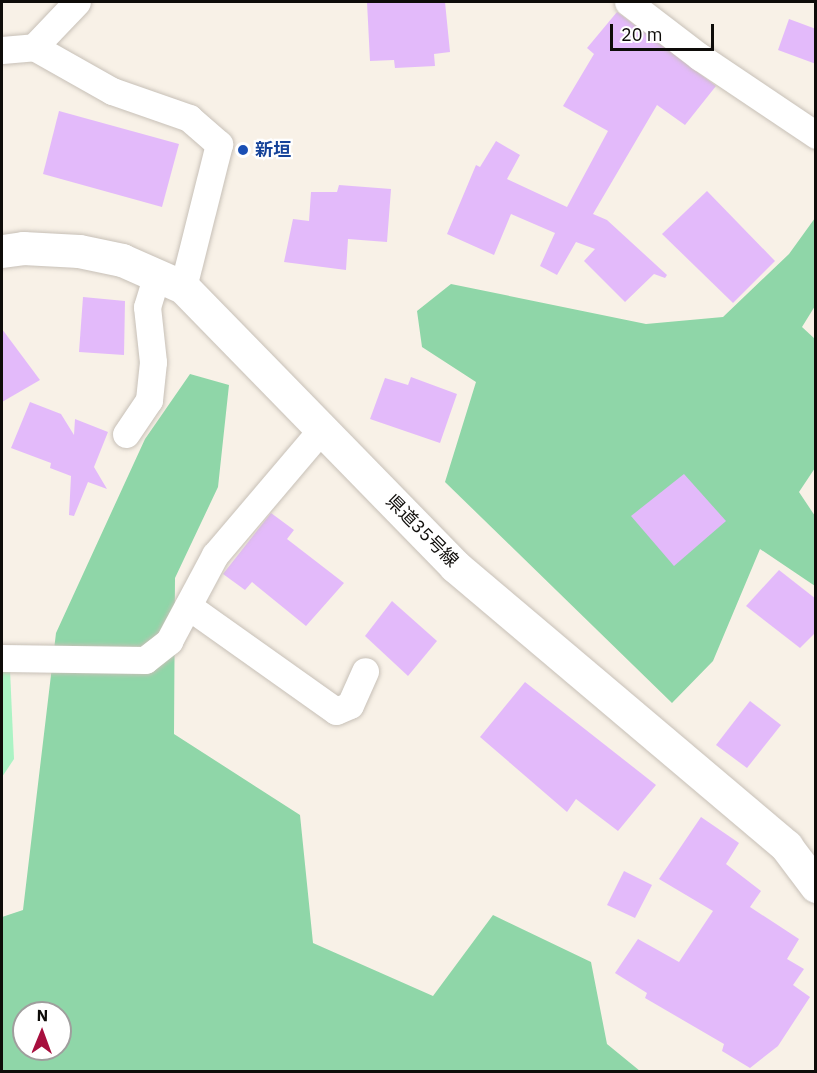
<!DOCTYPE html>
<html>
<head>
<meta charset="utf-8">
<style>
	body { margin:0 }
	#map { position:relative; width:817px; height:1073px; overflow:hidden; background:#f8f1e7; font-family:"IBM Plex Sans","Noto Sans JP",sans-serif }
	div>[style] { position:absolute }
	.green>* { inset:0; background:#abf3c4 }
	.forest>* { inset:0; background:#8fd6a8 }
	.building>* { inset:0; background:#e3bafa }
	.roads { filter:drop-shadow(0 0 2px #c7c0b7) drop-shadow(0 0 2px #c7c0b7) }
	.street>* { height:27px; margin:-13.5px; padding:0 13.5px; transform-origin:13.5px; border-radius:13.5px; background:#fff }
	.secondary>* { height:33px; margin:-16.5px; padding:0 16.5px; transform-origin:16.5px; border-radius:16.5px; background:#fff }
	.dots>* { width:16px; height:16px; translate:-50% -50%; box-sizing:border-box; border:3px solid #fff; border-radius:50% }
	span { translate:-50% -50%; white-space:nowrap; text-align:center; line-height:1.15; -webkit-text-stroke:4.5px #fff; paint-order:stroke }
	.transit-label { font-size:18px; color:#164399; font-weight:700 }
	.left { translate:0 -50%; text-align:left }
	.street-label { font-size:18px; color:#0e0c09 }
	.frame { position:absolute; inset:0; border:3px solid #0e0c09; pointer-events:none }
	.north { position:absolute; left:12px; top:1001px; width:60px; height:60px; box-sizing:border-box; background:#fff; border:2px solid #9f9e9d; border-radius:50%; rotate:1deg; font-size:16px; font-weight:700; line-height:24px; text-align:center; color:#0e0c09 }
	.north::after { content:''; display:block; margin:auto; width:21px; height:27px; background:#a70f3e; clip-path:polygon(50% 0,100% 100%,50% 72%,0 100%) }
	.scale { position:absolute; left:610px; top:24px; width:104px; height:27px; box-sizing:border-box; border:3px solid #0e0c09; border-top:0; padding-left:8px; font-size:18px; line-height:21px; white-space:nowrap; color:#0e0c09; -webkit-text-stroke:4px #fff; paint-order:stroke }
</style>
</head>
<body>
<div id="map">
	<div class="green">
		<i style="clip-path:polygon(2px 670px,10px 670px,14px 759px,2px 777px)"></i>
	</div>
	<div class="forest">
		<i style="clip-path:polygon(815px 218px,815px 306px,802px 327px,815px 339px,815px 468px,799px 492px,815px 516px,815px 586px,760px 549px,713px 661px,672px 703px,445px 482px,476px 382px,422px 347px,417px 311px,451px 284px,646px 324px,723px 317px,789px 254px)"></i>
		<i style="clip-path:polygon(evenodd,190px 374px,229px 385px,218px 487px,175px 578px,174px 734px,300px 815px,313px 943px,433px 996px,493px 915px,591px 962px,607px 1044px,640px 1071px,2px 1072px,2px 917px,23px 910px,56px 633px,145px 439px,190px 374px,24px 1013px,60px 1013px,60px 1049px,24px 1049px,24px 1013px)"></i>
	</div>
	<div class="building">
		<i style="clip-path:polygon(367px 2px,445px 2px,450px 52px,434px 54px,435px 66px,395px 68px,394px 60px,370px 61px)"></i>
		<i style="clip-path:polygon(617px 12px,716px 86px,685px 125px,657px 105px,593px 214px,607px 220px,667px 275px,665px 278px,654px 274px,625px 302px,584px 261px,595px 249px,576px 242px,557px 275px,540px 266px,555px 233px,511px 214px,494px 255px,447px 234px,476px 165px,480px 167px,496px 141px,520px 155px,507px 179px,567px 207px,608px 131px,563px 106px,594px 54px,587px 48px)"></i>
		<i style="clip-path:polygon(789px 19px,816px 29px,816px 64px,778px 50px)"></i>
		<i style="clip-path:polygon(59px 111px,179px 144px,162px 207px,43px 174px)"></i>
		<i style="clip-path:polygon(339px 185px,391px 189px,387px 242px,348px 239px,346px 270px,284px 262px,293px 219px,309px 221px,311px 192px,337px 192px)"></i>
		<i style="clip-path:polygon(707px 191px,775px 261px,733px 303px,662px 234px)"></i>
		<i style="clip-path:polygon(83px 297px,125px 301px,124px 355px,79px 352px)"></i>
		<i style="clip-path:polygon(2px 329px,40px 380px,2px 402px)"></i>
		<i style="clip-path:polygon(411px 377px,457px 394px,440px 443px,370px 419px,385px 378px,408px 385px)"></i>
		<i style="clip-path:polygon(30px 402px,61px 414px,74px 435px,75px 419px,108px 432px,94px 467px,107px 489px,88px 482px,74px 516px,69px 515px,71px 476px,50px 468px,51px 463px,11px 448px)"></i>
		<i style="clip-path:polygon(684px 474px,726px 521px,674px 566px,631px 516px)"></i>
		<i style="clip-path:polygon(271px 513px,294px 530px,287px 539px,344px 583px,306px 626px,252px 582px,245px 590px,223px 574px)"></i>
		<i style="clip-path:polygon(779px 570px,816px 599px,816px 632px,800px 648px,746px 606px)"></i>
		<i style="clip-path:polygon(392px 601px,437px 641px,408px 676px,365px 636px)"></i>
		<i style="clip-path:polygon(525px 682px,656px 785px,618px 831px,576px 799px,567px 812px,480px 737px)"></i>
		<i style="clip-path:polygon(750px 701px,781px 725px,747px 768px,716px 745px)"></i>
		<i style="clip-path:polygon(701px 817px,739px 843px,726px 864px,761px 891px,750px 907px,799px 939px,787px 959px,804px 969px,793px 985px,810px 997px,778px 1046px,750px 1068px,722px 1051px,724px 1044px,645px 998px,647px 993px,615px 973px,638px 939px,679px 962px,713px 911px,659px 879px)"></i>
		<i style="clip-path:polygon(624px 871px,652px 885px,635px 918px,607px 905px)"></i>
	</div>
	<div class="roads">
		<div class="street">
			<i style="left:628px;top:2px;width:91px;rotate:37.4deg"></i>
			<i style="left:700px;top:57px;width:140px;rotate:33.9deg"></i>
			<i style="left:34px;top:47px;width:62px;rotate:-46.3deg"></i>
			<i style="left:2px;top:50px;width:32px;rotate:-5deg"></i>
			<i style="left:34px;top:47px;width:90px;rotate:29.4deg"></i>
			<i style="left:112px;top:91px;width:82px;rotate:19.3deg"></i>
			<i style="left:189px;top:118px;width:40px;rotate:41deg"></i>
			<i style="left:219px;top:144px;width:147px;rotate:104.1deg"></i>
			<i style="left:126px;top:434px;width:41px;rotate:-55.9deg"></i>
			<i style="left:149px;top:400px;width:38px;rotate:-84deg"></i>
			<i style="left:153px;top:362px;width:55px;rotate:-96.2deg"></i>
			<i style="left:147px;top:307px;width:34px;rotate:-73deg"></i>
			<i style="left:188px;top:606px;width:181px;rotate:35.4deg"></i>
			<i style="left:336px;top:711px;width:15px;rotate:-23deg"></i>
			<i style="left:350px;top:705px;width:37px;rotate:-66deg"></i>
			<i style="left:2px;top:658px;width:143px;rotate:0.8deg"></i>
			<i style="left:145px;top:660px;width:31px;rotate:-38deg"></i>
			<i style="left:169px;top:641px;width:98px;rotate:-61.9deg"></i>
			<i style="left:215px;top:555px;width:165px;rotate:-49.7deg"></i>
		</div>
		<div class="secondary">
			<i style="left:2px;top:251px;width:21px;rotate:-8deg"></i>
			<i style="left:23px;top:248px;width:56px;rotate:3.1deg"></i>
			<i style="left:79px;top:251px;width:44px;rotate:11.8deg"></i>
			<i style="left:122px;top:260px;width:67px;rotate:23.9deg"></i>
			<i style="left:183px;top:287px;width:390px;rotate:45.7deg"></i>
			<i style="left:455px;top:566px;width:434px;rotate:40.2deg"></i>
			<i style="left:786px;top:846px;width:50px;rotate:53.1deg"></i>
		</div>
	</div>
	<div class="dots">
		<i style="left:243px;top:150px;background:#1a4fb4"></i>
	</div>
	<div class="transit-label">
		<span class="left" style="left:255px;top:150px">新垣</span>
	</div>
	<div class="street-label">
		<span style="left:422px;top:531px;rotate:45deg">県道35号線</span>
	</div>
	<div class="frame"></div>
	<div class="north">N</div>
	<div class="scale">20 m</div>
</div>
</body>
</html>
